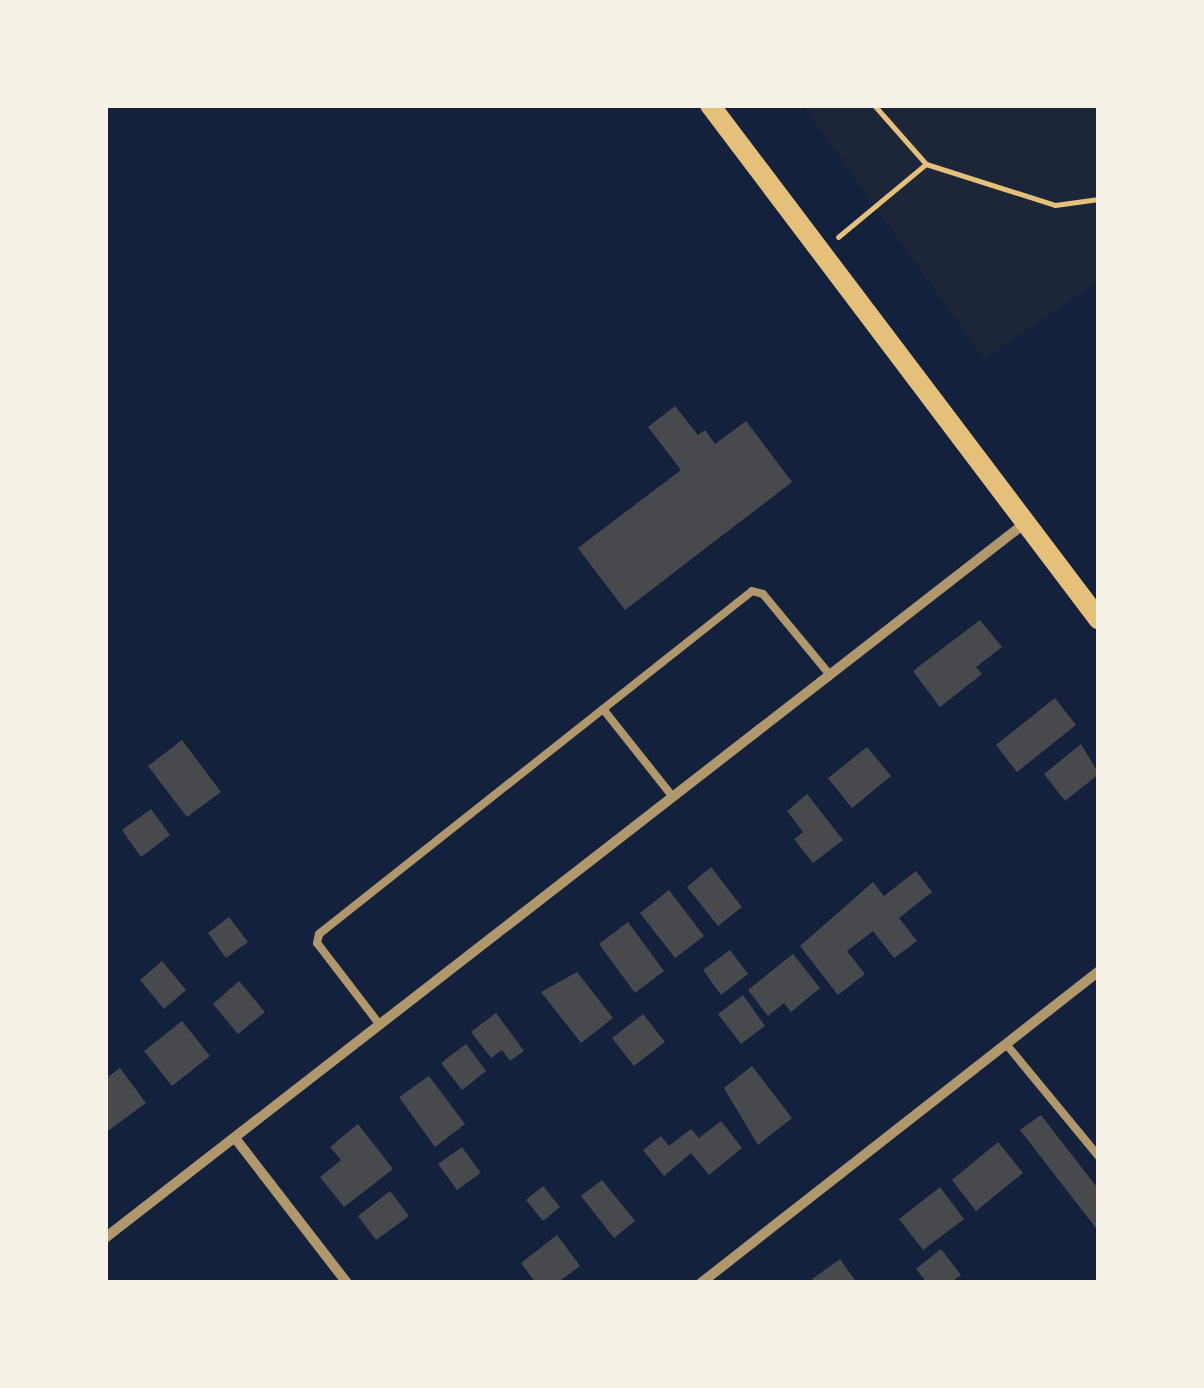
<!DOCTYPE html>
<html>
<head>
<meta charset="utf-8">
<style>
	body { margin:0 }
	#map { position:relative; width:1204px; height:1388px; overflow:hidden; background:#14213d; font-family:Overpass,sans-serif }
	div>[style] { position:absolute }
	.green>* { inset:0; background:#1d2539 }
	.building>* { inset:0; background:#48494c }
	.path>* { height:5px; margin:-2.5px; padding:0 2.5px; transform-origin:2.5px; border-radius:2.5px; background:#e5c07b }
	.service>* { height:8px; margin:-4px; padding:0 4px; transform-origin:4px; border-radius:4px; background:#b1986c }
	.minor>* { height:10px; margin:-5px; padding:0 5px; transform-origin:5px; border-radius:5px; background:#b1986c }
	.secondary>* { height:20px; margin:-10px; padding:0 10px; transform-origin:10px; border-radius:10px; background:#e5c07b }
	span { translate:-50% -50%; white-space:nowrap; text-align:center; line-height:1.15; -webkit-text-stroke:9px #f6f1e7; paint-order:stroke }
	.frame { position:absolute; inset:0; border:108px solid #f6f1e7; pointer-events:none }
</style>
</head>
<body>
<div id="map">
	<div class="green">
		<i style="clip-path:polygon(803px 105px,1099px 105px,1099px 281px,984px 359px)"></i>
	</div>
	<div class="building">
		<i style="clip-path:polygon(675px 406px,698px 435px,705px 430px,715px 444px,746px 421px,792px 482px,625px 610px,578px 548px,681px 470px,648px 427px)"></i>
		<i style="clip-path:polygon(980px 620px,1002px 647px,976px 667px,982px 674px,940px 707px,913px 671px)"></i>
		<i style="clip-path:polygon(1055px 698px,1076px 725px,1017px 772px,996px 745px)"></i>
		<i style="clip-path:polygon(182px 740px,221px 792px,187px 817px,148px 766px)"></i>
		<i style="clip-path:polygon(1081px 744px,1099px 774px,1065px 801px,1044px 774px)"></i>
		<i style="clip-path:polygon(867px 747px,891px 776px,852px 808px,828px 778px)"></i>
		<i style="clip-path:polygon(807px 794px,843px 840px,813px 863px,794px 839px,803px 832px,787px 811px)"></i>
		<i style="clip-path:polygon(151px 809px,170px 835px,141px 857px,122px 830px)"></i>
		<i style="clip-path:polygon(711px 867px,742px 907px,718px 926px,687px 887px)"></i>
		<i style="clip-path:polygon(916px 871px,932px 892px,899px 918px,917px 941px,894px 958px,873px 931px,847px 951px,865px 974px,838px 995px,800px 946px,873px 882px,884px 896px)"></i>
		<i style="clip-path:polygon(669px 890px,704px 936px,675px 958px,640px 913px)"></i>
		<i style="clip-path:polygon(229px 917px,248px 942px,226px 958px,208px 933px)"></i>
		<i style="clip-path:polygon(628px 922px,664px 971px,635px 993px,599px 944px)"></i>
		<i style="clip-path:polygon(730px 950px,748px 974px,721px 995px,703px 970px)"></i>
		<i style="clip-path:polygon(793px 954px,820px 988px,791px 1012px,784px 1003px,768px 1016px,748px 990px)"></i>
		<i style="clip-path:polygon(162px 961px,186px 990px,164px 1009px,140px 980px)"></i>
		<i style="clip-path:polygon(577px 972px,613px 1018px,581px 1043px,541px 992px)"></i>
		<i style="clip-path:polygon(239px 981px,265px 1012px,238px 1034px,213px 1004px)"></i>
		<i style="clip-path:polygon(743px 995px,765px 1026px,741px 1044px,718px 1014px)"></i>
		<i style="clip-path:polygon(496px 1013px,524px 1051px,510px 1061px,502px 1050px,491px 1058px,471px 1032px)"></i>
		<i style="clip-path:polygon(643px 1014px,665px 1042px,634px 1066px,612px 1038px)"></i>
		<i style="clip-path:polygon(182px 1021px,210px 1056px,172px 1086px,144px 1051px)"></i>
		<i style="clip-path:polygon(466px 1044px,486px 1071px,462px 1090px,441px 1063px)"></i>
		<i style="clip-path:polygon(752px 1066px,792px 1118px,758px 1145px,724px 1088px)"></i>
		<i style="clip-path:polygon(120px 1068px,146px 1103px,105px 1133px,105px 1079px)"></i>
		<i style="clip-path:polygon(429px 1076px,465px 1124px,435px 1147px,399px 1097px)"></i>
		<i style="clip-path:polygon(1041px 1115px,1099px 1190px,1099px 1232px,1020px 1130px)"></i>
		<i style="clip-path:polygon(721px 1121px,742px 1148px,709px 1175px,691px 1153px,664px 1176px,643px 1150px,661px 1136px,669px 1146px,691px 1129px,699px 1138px)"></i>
		<i style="clip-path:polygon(358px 1124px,393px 1169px,344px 1207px,320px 1177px,341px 1160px,330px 1147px)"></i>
		<i style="clip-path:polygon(998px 1142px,1023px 1173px,976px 1211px,952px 1180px)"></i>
		<i style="clip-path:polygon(462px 1147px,481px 1173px,457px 1190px,438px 1164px)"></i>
		<i style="clip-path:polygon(602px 1180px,635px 1221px,614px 1238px,581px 1196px)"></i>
		<i style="clip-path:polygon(543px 1186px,560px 1207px,543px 1221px,526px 1200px)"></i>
		<i style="clip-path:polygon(940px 1187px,964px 1219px,923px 1250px,899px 1219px)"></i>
		<i style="clip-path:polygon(390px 1191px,409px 1216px,376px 1240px,358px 1216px)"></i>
		<i style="clip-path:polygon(557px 1235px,580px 1266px,557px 1283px,536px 1283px,521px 1263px)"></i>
		<i style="clip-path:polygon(941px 1249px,961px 1275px,950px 1283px,927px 1283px,916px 1269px)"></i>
		<i style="clip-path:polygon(840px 1259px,857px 1283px,815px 1283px,812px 1279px)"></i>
	</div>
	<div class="path">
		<i style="left:874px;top:105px;width:79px;rotate:48.6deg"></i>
		<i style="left:926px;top:164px;width:135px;rotate:17.6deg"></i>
		<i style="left:1055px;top:205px;width:44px;rotate:-7.8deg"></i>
		<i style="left:838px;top:237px;width:114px;rotate:-39.7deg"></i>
	</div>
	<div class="service">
		<i style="left:603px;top:709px;width:112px;rotate:51.5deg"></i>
		<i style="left:380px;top:1025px;width:103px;rotate:-127.5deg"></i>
		<i style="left:317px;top:943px;width:9px;rotate:-77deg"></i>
		<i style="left:319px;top:934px;width:552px;rotate:-38.38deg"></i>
		<i style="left:752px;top:591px;width:11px;rotate:15deg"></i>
		<i style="left:763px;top:594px;width:105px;rotate:50.4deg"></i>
		<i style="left:1006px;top:1044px;width:146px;rotate:50.5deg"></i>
	</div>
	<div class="minor">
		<i style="left:235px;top:1138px;width:183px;rotate:52.3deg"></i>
		<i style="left:105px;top:1238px;width:1165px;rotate:-37.85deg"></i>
		<i style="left:701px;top:1283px;width:506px;rotate:-38.09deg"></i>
	</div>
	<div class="secondary">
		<i style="left:710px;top:105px;width:645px;rotate:52.93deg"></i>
	</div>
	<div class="frame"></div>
</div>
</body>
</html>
